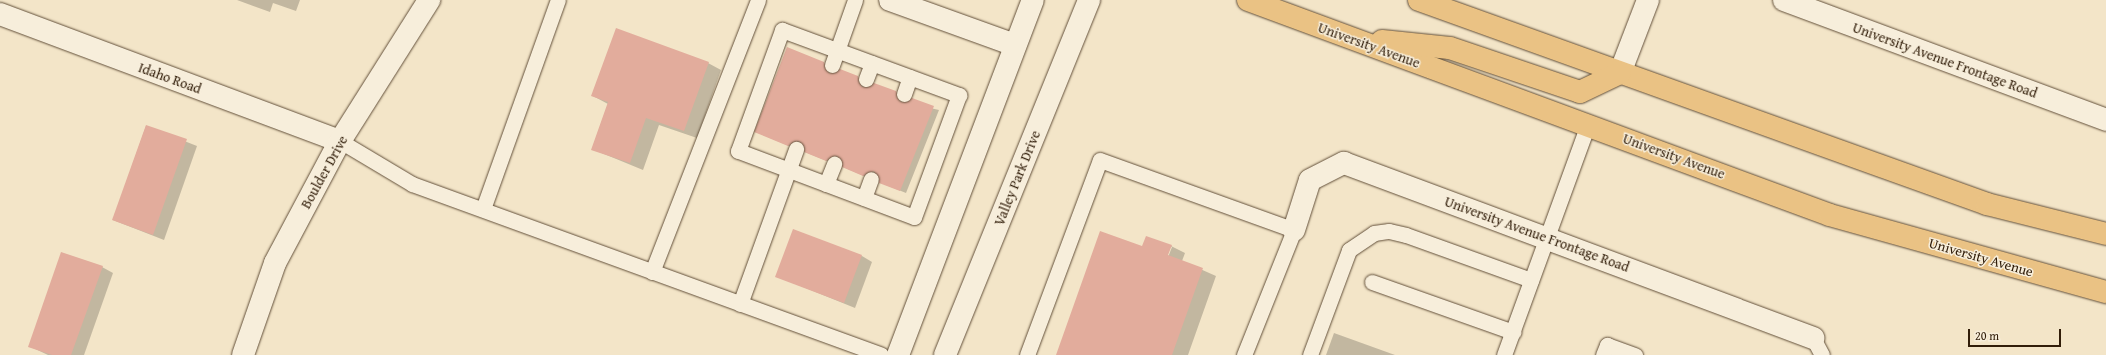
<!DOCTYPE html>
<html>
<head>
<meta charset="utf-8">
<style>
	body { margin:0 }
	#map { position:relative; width:2106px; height:355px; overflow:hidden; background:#f3e5c8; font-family:"Gentium Book Plus",serif }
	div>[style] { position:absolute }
	.shadow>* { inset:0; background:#0003 }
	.building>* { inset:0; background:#e2ac9c }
	.roads { filter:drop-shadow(0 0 1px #624f39) drop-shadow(0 0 1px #624f39) }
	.lane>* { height:15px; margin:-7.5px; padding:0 7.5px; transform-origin:7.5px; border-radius:7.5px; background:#f7eedb }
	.street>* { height:22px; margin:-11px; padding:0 11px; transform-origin:11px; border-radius:11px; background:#f7eedb }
	.primary>* { height:22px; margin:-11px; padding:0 11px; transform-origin:11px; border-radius:11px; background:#eac284 }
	span { translate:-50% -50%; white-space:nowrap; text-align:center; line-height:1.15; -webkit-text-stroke:3px #f7eedb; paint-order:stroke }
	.street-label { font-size:14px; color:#311d09 }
	.scale { position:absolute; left:1968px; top:329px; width:93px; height:18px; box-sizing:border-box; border:2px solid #311d09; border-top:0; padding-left:5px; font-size:12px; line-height:14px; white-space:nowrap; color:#311d09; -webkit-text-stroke:3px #f7eedb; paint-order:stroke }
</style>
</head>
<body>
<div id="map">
	<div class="shadow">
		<i style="clip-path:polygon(237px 0,300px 0,296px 11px,273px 3px,270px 12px)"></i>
		<i style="clip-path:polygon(708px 63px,721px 70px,697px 138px,659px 125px,643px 170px,592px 149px,608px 104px,593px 96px)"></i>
		<i style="clip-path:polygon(823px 63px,832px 73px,857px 77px,866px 87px,895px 92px,904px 102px,939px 110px,906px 193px,886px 185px,877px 175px,869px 178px,843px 167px,840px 160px,832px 163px,805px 152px,802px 145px,794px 148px,756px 132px)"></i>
		<i style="clip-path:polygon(146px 126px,197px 146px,164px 240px,113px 220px)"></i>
		<i style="clip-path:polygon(evenodd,1171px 246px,1185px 253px,1182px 261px,1216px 276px,1188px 355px,1062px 355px,1143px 247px,1171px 246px,1170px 247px,1172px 247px,1167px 260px,1165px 260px,1170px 247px)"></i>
		<i style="clip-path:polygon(862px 256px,872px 262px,855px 308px,776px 276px)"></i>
		<i style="clip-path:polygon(102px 267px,113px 273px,84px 355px,48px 355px,29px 346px)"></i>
		<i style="clip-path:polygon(1334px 333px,1395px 355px,1326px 355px)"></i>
	</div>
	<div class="building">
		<i style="clip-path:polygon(616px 28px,709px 62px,684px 131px,646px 118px,630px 163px,591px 150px,608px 102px,591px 96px)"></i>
		<i style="clip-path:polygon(787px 47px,824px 62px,829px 73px,840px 69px,858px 76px,862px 87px,874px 83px,896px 91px,901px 102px,912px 98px,934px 106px,900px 191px,879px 183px,874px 171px,863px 176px,842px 167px,837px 156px,826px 161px,804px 152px,799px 141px,788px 146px,754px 132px)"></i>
		<i style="clip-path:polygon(146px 125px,187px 139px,153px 235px,112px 220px)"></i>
		<i style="clip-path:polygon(793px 229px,862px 255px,844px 303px,775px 277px)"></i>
		<i style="clip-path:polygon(1100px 231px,1142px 246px,1146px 236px,1172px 245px,1168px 255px,1203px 268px,1172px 355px,1056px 355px)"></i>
		<i style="clip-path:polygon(61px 252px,103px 266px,71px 355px,52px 355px,28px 347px)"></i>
	</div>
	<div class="roads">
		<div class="lane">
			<i style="left:782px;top:30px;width:189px;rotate:20.2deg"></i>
			<i style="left:959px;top:95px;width:130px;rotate:110.2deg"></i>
			<i style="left:914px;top:217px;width:188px;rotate:-159.4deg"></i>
			<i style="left:738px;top:151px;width:129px;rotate:-70deg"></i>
			<i style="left:832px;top:65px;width:69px;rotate:-70.5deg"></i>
			<i style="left:866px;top:79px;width:17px;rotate:-69deg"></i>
			<i style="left:904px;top:94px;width:18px;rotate:-71deg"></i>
			<i style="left:340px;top:141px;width:84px;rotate:30.8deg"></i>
			<i style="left:412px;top:184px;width:499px;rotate:20deg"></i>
			<i style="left:826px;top:184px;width:22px;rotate:-68deg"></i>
			<i style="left:864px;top:198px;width:20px;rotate:-70deg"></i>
			<i style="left:483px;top:209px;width:222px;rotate:-70.3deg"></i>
			<i style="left:652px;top:272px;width:292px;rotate:-68.7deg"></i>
			<i style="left:1372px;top:282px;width:150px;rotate:19.5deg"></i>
			<i style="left:740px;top:304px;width:165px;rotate:-70.1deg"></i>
			<i style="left:1813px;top:338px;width:19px;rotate:62deg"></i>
			<i style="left:1027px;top:355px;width:208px;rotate:-69.5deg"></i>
			<i style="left:1100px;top:160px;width:206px;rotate:19.8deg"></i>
			<i style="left:1294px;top:230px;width:135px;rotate:111.8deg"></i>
			<i style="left:1310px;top:355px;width:112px;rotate:-69.6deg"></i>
			<i style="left:1349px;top:250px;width:30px;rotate:-34deg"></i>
			<i style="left:1374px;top:233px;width:15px;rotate:-8deg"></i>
			<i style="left:1389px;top:231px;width:17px;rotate:13deg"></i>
			<i style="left:1406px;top:235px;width:133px;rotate:19.8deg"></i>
			<i style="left:1504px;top:355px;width:246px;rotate:-70deg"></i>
			<i style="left:1603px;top:355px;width:11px;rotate:-68deg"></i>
			<i style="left:1607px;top:345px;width:30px;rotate:20deg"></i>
		</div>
		<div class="street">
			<i style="left:890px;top:0;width:133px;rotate:19.8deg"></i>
			<i style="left:1784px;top:0;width:344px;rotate:20.4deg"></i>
			<i style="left:0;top:14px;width:363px;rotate:20.5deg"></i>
			<i style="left:1620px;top:73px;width:78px;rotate:-69deg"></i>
			<i style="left:1294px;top:230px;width:52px;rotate:-72.3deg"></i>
			<i style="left:1310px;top:180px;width:38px;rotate:-27deg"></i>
			<i style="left:1344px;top:163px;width:501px;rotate:20.46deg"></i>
			<i style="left:243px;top:355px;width:97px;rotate:-70.8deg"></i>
			<i style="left:275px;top:263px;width:138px;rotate:-62deg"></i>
			<i style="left:340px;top:141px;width:167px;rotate:-57.7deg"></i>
			<i style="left:898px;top:355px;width:380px;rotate:-69.2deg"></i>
			<i style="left:945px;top:355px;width:383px;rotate:-67.9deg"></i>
		</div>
		<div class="primary">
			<i style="left:1248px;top:0;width:620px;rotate:20.28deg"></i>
			<i style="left:1830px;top:215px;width:287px;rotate:15.6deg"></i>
			<i style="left:1419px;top:0;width:604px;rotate:19.76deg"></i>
			<i style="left:1987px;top:204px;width:123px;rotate:14.1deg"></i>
			<i style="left:1382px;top:41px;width:68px;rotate:5.9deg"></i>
			<i style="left:1450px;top:48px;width:137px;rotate:18.7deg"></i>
			<i style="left:1580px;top:92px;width:44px;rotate:-25.4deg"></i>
		</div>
	</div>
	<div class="street-label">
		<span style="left:1369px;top:45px;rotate:20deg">University Avenue</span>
		<span style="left:1945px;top:60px;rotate:20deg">University Avenue Frontage Road</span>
		<span style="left:170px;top:78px;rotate:20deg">Idaho Road</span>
		<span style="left:1674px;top:156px;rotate:20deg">University Avenue</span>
		<span style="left:324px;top:172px;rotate:-61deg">Boulder Drive</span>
		<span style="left:1017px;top:178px;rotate:-68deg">Valley Park Drive</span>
		<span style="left:1537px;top:234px;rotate:20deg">University Avenue Frontage Road</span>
		<span style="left:1981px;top:257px;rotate:16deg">University Avenue</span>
	</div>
	<div class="scale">20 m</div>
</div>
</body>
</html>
